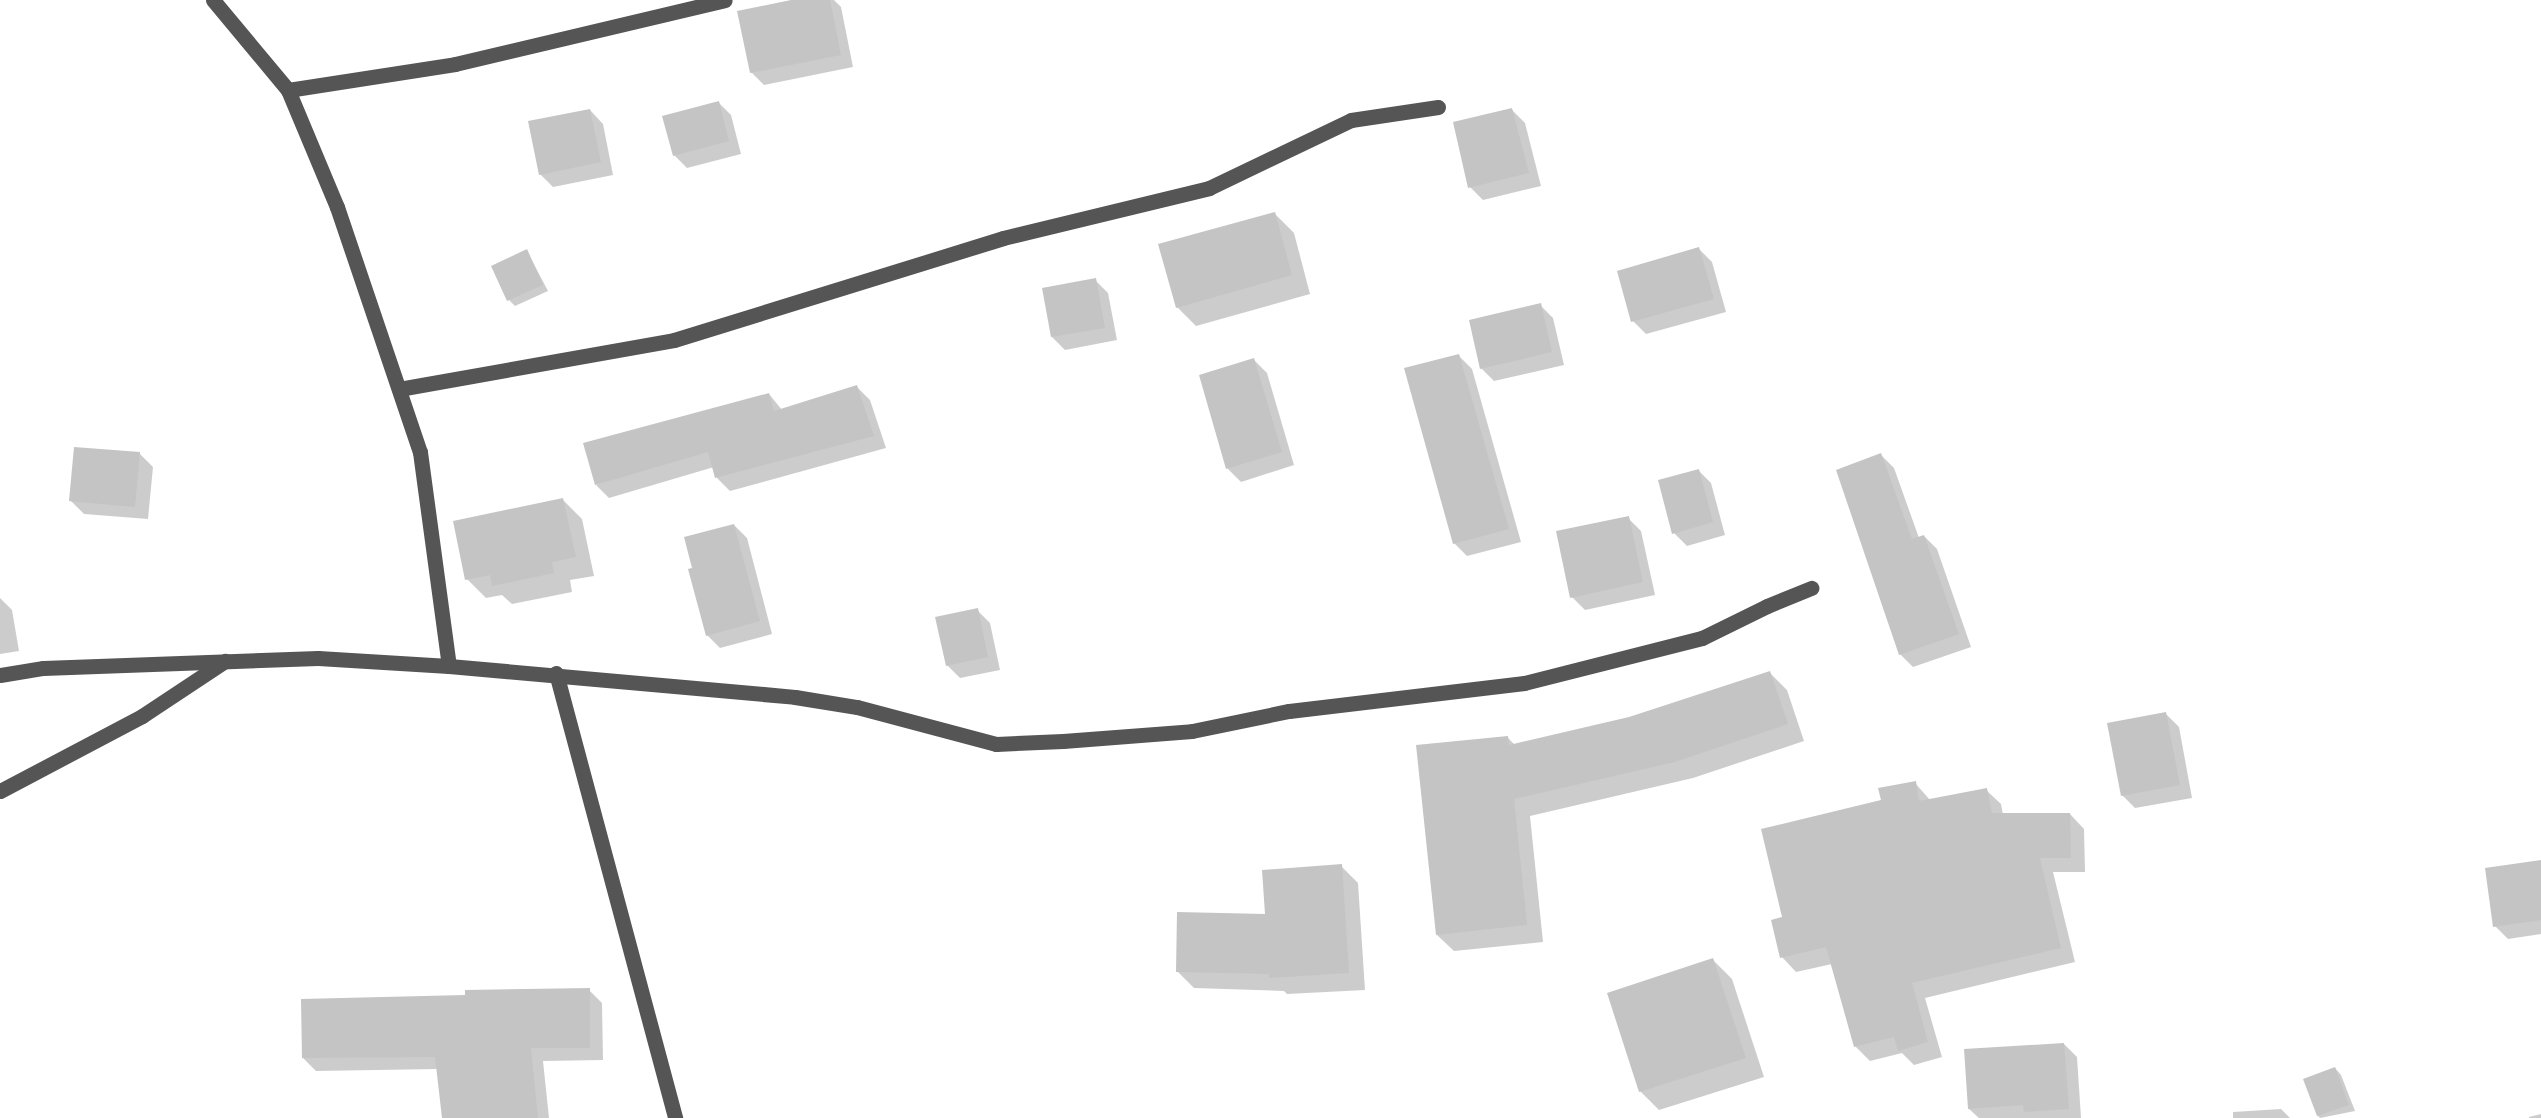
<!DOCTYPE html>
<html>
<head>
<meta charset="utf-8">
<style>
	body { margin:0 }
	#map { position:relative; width:2541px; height:1118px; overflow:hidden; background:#fff; font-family:"Fira Sans Condensed",sans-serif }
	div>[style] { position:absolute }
	.shadow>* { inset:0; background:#0003 }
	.building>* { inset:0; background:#c4c4c4 }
	.minor>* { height:15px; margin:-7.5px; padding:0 7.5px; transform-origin:7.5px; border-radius:7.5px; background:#555 }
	span { translate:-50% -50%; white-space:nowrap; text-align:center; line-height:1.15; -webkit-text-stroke:4.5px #fff; paint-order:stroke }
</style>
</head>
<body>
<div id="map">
	<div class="shadow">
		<i style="clip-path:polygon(799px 0,834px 0,841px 7px,853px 67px,764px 85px,751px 72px)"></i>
		<i style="clip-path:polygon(718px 102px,731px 115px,741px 154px,687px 168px,674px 155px)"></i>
		<i style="clip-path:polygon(590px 110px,603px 124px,613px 175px,553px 187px,540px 174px)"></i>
		<i style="clip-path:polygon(1512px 110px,1525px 123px,1541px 186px,1483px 200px,1470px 187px)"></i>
		<i style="clip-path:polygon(1274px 213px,1294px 233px,1310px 294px,1196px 326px,1177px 307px)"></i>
		<i style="clip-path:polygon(1699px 249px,1712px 262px,1726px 312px,1646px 334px,1633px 321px)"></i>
		<i style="clip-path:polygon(527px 251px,548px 291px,515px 306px,509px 300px)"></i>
		<i style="clip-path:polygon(1095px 280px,1108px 293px,1117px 340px,1065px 350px,1052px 337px)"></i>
		<i style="clip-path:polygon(1540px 305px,1553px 318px,1564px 365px,1494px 381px,1481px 368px)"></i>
		<i style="clip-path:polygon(1459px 356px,1472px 369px,1521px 542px,1467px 556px,1454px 543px)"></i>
		<i style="clip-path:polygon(1254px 360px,1267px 373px,1294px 465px,1241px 482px,1228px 469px,1201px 376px)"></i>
		<i style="clip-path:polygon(857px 387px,870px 400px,886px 448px,730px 491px,717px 478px,714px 467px,609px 498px,596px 485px,769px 394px,782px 410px)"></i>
		<i style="clip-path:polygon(140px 454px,153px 467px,148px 519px,84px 514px,71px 501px)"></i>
		<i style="clip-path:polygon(1881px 455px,1894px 468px,1919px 538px,1924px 536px,1937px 549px,1971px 647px,1913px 667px,1900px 654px)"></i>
		<i style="clip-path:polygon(1698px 470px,1711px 483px,1725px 535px,1687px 546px,1674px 533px)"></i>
		<i style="clip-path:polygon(563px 500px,582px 519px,594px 576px,570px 580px,572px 592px,512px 604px,502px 595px,486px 598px,467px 579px)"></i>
		<i style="clip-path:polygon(1628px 518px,1641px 531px,1655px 595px,1585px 610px,1572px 597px)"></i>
		<i style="clip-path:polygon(734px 525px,747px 538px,772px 634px,720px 648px,707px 635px,694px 569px)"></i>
		<i style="clip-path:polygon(0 598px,12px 610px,19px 651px,0 654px)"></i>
		<i style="clip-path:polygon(977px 610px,990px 623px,1000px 670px,960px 678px,947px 665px)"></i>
		<i style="clip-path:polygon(1770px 673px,1787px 690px,1804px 741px,1693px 778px,1530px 816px,1543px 942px,1454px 951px,1437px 935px,1507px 737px,1515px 745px,1630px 719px)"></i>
		<i style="clip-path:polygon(2166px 714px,2179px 727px,2192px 798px,2135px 808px,2122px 795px)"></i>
		<i style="clip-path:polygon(1915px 783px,1930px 800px,1986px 790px,2001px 804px,2003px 815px,2070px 814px,2084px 829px,2085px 872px,2053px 872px,2075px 962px,1925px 998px,1942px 1057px,1914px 1065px,1902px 1053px,1870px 1061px,1855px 1046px,1832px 964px,1796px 972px,1782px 957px,1784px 918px,1882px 801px)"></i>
		<i style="clip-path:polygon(2541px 862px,2541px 934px,2508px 939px,2495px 926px)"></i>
		<i style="clip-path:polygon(1341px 866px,1358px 883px,1365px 990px,1287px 994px,1284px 991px,1194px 988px,1177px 971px)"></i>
		<i style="clip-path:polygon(1713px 960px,1732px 979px,1764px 1077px,1659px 1110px,1640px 1091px)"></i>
		<i style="clip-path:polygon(589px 990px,602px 1003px,603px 1060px,543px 1061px,549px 1118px,443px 1118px,438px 1069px,316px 1071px,303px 1058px,467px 997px)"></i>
		<i style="clip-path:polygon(2064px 1044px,2077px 1057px,2081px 1118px,1979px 1118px,1969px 1109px)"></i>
		<i style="clip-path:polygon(2335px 1068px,2341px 1075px,2355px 1111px,2320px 1118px,2318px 1116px)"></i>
		<i style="clip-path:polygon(2281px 1109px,2290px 1118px,2233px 1118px,2233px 1112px)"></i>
		<i style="clip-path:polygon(2541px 1114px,2541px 1118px,2529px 1118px,2529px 1117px)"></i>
	</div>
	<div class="building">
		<i style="clip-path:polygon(791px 0,830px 0,841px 55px,750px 73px,737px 11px)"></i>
		<i style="clip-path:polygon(719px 101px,729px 141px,673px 156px,662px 116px)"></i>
		<i style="clip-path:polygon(1512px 108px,1529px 173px,1468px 188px,1453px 122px)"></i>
		<i style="clip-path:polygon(590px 109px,601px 162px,539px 175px,528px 121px)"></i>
		<i style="clip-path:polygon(1275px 212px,1292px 275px,1176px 308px,1158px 244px)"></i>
		<i style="clip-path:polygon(1699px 247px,1714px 299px,1631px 322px,1617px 271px)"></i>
		<i style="clip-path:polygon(527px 249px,543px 285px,507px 301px,491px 266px)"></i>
		<i style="clip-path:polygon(1096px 278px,1105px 328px,1051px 337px,1042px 288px)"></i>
		<i style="clip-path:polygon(1541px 303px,1552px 352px,1480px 369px,1469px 320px)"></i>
		<i style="clip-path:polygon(1459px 354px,1509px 529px,1453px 544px,1404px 368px)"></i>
		<i style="clip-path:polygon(1254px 358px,1282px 452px,1226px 469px,1199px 375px)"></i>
		<i style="clip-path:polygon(857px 385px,874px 436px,715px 478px,708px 452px,595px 485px,583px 443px,769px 393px,774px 411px)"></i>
		<i style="clip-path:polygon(74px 447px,140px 452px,135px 507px,69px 501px)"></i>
		<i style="clip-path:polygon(1881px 453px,1912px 539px,1924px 535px,1959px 634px,1899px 655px,1836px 470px)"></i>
		<i style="clip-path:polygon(1699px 469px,1713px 522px,1672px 534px,1658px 480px)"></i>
		<i style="clip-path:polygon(563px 498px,576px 557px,552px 562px,554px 573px,492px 586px,490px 575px,465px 580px,453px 521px)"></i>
		<i style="clip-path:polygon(1629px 516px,1643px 582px,1570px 598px,1556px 531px)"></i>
		<i style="clip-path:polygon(734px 524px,760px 621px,706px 636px,688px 569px,692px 568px,684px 537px)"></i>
		<i style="clip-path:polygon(978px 608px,988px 657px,946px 666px,935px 617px)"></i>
		<i style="clip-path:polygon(1770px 671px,1788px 724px,1675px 762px,1514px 799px,1527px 925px,1436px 935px,1416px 745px,1508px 736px,1509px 745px,1629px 717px)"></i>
		<i style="clip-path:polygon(2166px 712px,2180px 785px,2121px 796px,2107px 723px)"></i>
		<i style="clip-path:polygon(1916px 781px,1919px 801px,1987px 788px,1992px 813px,2070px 813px,2071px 858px,2040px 858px,2061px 948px,1912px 983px,1928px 1042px,1898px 1051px,1894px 1037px,1854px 1047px,1826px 947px,1780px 958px,1771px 920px,1782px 917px,1761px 829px,1881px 800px,1878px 788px)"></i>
		<i style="clip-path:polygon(2541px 860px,2541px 920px,2493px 927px,2485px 868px)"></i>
		<i style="clip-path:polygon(1342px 864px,1349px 973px,1269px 978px,1269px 974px,1176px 972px,1177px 912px,1265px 914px,1262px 870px)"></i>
		<i style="clip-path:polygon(1713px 958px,1746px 1058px,1639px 1092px,1607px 993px)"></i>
		<i style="clip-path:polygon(590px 988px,590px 1048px,531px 1048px,538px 1118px,442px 1118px,435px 1057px,302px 1058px,301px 999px,465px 995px,465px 990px)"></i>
		<i style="clip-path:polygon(2064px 1043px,2069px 1109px,2024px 1112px,2023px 1105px,1968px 1109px,1964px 1049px)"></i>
		<i style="clip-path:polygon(2335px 1067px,2349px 1105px,2317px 1116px,2303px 1079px)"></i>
	</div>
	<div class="minor">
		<i style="left:213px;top:0;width:117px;rotate:50.2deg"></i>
		<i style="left:288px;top:90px;width:127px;rotate:67.3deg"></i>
		<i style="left:337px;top:207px;width:259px;rotate:71.3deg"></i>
		<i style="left:420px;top:452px;width:216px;rotate:82.3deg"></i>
		<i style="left:288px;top:90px;width:169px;rotate:-8.8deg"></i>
		<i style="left:455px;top:64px;width:277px;rotate:-13.3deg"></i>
		<i style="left:399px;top:389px;width:279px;rotate:-10.1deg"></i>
		<i style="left:674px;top:340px;width:344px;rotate:-17.2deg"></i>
		<i style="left:1003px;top:238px;width:212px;rotate:-13.6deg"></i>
		<i style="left:1209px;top:188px;width:157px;rotate:-25.6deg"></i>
		<i style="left:1351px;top:120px;width:88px;rotate:-8.5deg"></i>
		<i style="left:556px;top:673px;width:461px;rotate:75deg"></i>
		<i style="left:0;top:675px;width:44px;rotate:-9.2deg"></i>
		<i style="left:43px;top:668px;width:275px;rotate:-2.1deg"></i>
		<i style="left:318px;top:658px;width:131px;rotate:3.5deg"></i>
		<i style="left:449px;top:666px;width:347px;rotate:5.1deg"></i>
		<i style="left:795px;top:697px;width:63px;rotate:9.2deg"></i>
		<i style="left:857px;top:707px;width:144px;rotate:14.9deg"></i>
		<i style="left:996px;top:744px;width:67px;rotate:-2.6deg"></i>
		<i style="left:1063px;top:741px;width:129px;rotate:-4.4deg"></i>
		<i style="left:1192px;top:731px;width:99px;rotate:-11.7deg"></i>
		<i style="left:1289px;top:711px;width:237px;rotate:-6.8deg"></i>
		<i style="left:1524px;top:683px;width:184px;rotate:-14.2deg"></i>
		<i style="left:1702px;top:638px;width:72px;rotate:-26.2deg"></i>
		<i style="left:1767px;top:606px;width:48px;rotate:-22.2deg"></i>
		<i style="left:0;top:791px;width:161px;rotate:-27.8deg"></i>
		<i style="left:142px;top:716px;width:100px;rotate:-33.5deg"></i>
	</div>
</div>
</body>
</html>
